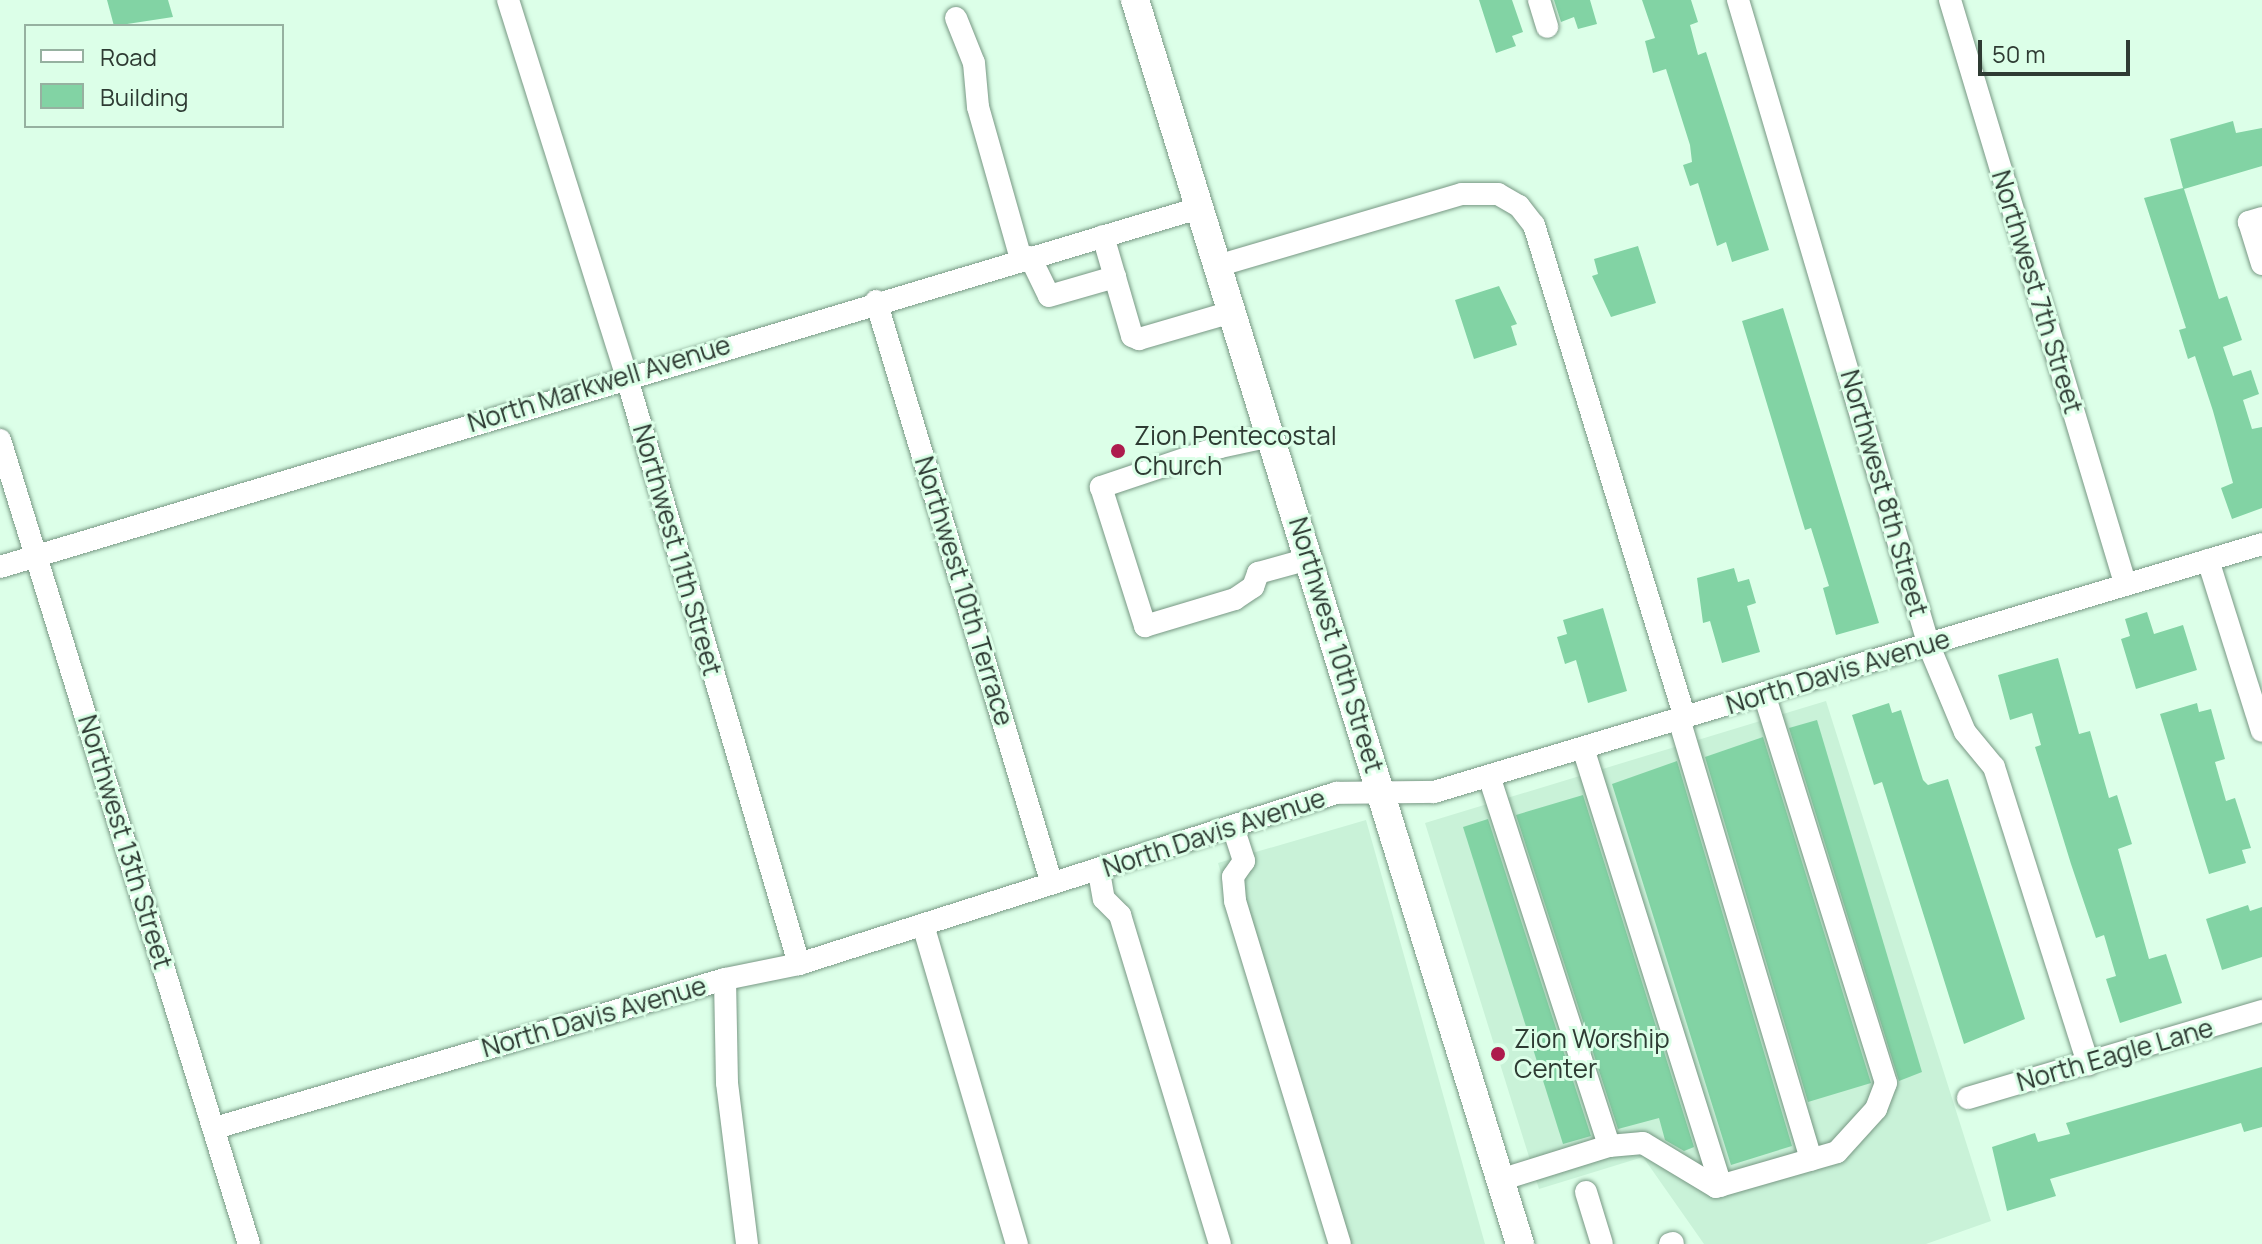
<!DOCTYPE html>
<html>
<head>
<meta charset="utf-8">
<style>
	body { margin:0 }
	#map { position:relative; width:2262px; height:1244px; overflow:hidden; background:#dcffe8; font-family:Manrope,sans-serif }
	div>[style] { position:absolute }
	.built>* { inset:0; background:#c9f2d8 }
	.building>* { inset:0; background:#82d3a4 }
	.roads { filter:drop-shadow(0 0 2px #789884) drop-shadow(0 0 2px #789884) }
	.minor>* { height:22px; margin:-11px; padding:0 11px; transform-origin:11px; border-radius:11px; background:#fff }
	.major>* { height:28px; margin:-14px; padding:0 14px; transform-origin:14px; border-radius:14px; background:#fff }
	.dots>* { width:22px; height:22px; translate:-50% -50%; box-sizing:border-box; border:4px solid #dcffe8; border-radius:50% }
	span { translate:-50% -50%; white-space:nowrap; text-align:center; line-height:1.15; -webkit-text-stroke:6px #dcffe8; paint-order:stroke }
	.street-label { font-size:26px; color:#2e3b33 }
	.poi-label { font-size:26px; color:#2e3b33 }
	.left { translate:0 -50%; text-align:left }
	.legend { position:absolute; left:24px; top:24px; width:260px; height:104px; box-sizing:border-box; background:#dcffe8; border:2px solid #96b1a0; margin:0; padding:10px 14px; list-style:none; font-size:24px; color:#2e3b33 }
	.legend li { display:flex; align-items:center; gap:16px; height:40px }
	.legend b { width:40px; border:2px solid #96b1a0 }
	.scale { position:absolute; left:1978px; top:40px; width:152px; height:36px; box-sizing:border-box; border:4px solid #2e3b33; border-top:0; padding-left:10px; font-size:24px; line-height:28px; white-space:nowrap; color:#2e3b33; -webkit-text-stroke:6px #dcffe8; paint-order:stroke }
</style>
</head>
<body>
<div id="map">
	<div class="built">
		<i style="clip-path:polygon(1826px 701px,1991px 1221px,1926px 1244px,1704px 1244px,1643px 1157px,1539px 1189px,1425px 823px)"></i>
		<i style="clip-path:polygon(1366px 820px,1485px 1244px,1330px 1244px,1218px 863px)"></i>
	</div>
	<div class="building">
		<i style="clip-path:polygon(107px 0,168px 0,173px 17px,114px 26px)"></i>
		<i style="clip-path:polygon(1479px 0,1512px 0,1523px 32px,1512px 36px,1516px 46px,1496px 53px)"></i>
		<i style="clip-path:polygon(1554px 0,1590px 0,1597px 24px,1578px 29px,1574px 17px,1561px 22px)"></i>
		<i style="clip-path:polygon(1642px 0,1691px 0,1698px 22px,1690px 25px,1698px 55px,1706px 52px,1769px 250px,1732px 262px,1726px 242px,1717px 246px,1698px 183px,1690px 186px,1683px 165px,1692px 162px,1690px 145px,1666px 69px,1653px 73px,1645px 41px,1655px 38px)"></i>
		<i style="clip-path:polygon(2233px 121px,2236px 133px,2262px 128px,2262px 166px,2184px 189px,2219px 299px,2227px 296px,2242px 340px,2223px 347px,2233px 376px,2251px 370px,2259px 394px,2243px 400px,2252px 429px,2262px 427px,2262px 508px,2232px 519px,2221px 488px,2233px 483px,2213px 411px,2195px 356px,2188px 359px,2179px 330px,2186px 328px,2144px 198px,2183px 188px,2170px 139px)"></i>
		<i style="clip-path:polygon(1638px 246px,1656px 303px,1611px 317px,1592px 276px,1598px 274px,1594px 259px)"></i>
		<i style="clip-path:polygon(1499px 286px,1517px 324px,1511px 326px,1517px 345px,1474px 359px,1455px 300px)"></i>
		<i style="clip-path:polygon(1783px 308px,1879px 623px,1836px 635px,1823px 588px,1829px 586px,1811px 528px,1805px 530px,1742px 321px)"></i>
		<i style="clip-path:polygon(1734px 568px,1738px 582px,1749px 579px,1756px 603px,1747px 606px,1760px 652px,1722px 663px,1710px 621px,1703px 623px,1697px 578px)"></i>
		<i style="clip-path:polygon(1603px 608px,1627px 691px,1588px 703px,1576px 660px,1565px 664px,1557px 637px,1567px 634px,1563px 620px)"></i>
		<i style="clip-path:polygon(2147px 612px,2154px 634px,2183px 625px,2197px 670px,2136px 689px,2121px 639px,2130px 636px,2125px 619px)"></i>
		<i style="clip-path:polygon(2058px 658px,2079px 734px,2090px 731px,2109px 798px,2117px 795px,2132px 844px,2118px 849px,2149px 959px,2166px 954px,2182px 1003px,2120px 1023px,2106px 979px,2116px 976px,2104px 935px,2096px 938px,2071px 864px,2035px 747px,2041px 745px,2032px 713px,2010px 720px,1998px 675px)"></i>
		<i style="clip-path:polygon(1889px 703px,1892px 713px,1901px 710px,1923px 780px,1928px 785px,1948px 779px,2025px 1019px,1964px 1044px,1882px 782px,1874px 785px,1852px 715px)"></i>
		<i style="clip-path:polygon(2197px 703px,2199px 712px,2211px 709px,2225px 759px,2215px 762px,2226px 801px,2235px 798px,2251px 848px,2242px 850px,2246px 863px,2209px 874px,2160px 714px)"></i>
		<i style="clip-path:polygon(1817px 720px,1922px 1072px,1899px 1081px,1789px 728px)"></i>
		<i style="clip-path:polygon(1763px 737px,1871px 1083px,1808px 1102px,1705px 757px)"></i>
		<i style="clip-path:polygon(1677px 761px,1792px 1146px,1731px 1165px,1612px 784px)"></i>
		<i style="clip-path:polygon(1583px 795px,1694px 1147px,1684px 1151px,1665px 1140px,1659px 1118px,1618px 1129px,1516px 815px)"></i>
		<i style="clip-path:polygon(1488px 819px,1591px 1136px,1563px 1144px,1463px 827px)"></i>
		<i style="clip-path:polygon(2248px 905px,2250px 911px,2262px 907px,2262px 957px,2222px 970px,2206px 919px)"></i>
		<i style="clip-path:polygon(2262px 1067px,2262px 1127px,2244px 1132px,2241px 1123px,2050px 1179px,2056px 1196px,2007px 1211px,1992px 1147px,2035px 1133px,2038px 1142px,2070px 1134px,2066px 1123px)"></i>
	</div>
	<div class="roads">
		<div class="minor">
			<i style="left:508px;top:0;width:393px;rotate:72.5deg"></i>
			<i style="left:626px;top:375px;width:614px;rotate:73.63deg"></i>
			<i style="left:1539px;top:0;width:28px;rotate:73deg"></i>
			<i style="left:1738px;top:0;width:674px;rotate:73.53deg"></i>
			<i style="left:1929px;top:646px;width:93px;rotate:67.3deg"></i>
			<i style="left:1965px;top:732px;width:45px;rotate:50.4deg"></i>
			<i style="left:1994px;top:767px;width:312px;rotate:72.4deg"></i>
			<i style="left:1950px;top:0;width:609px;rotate:73.29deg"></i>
			<i style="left:956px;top:18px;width:48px;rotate:68.2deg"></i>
			<i style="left:974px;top:63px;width:44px;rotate:84.8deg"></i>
			<i style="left:978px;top:107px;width:158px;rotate:74.2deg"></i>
			<i style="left:2262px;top:218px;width:14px;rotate:163deg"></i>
			<i style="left:2249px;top:222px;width:44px;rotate:72.8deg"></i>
			<i style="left:1103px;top:236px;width:104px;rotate:73.8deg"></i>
			<i style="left:1132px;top:336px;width:8px;rotate:23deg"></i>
			<i style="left:1139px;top:339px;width:97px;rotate:-16.2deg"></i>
			<i style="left:1030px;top:257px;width:43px;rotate:64deg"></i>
			<i style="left:1049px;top:296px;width:69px;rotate:-16.1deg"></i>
			<i style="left:1217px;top:266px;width:255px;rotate:-16.4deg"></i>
			<i style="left:1462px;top:194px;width:36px"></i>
			<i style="left:1498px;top:194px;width:24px;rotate:30deg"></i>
			<i style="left:1519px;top:206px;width:24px;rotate:52deg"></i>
			<i style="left:1534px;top:225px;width:516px;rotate:72.97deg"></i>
			<i style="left:876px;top:301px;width:606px;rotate:73.21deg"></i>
			<i style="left:1271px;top:436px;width:52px;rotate:167.8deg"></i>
			<i style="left:1220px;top:447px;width:126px;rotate:161.4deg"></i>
			<i style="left:1101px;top:487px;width:146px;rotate:72.4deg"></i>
			<i style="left:1145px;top:626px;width:94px;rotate:-16.7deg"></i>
			<i style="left:1235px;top:599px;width:22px;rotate:-34deg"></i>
			<i style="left:1253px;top:587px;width:15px;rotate:-70deg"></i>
			<i style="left:1258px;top:573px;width:53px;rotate:-15.4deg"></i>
			<i style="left:0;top:440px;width:842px;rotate:72.79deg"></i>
			<i style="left:2208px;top:560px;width:179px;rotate:72.5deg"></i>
			<i style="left:0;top:567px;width:1252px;rotate:-16.67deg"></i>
			<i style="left:1679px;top:719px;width:460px;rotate:73.3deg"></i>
			<i style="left:1583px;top:748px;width:459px;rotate:72.5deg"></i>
			<i style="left:1489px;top:776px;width:389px;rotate:72deg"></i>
			<i style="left:1233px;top:827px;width:36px;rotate:72deg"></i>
			<i style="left:1244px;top:861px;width:19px;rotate:125deg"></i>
			<i style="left:1233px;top:877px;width:24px;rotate:85deg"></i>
			<i style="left:1235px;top:901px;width:359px;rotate:73deg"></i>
			<i style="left:1099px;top:872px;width:27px;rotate:80deg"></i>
			<i style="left:1104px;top:899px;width:23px;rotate:45deg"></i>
			<i style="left:1120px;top:915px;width:344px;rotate:73.1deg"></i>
			<i style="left:923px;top:925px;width:333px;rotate:73.6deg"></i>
			<i style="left:725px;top:979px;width:104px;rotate:88.9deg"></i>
			<i style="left:727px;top:1083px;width:162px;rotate:82.9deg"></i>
			<i style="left:1968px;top:1098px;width:307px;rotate:-16.5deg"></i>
			<i style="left:215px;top:1128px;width:531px;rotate:-16.29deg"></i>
			<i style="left:725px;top:979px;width:76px;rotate:-11.5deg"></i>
			<i style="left:799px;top:964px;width:564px;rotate:-17.66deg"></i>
			<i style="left:1336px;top:793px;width:98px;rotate:-0.6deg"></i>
			<i style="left:1434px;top:792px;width:864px;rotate:-16.67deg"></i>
			<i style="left:1500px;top:1180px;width:114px;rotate:-17.3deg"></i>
			<i style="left:1609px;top:1146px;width:34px;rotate:-5deg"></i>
			<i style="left:1643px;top:1143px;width:85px;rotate:31.1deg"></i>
			<i style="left:1716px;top:1187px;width:126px;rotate:-16.1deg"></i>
			<i style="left:1837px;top:1152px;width:58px;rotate:-47.8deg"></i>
			<i style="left:1876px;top:1109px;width:28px;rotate:-69deg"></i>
			<i style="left:1886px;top:1083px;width:408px;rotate:-107.4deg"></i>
			<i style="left:1586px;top:1192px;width:54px;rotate:72.9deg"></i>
			<i style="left:1670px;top:1244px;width:3px;rotate:-18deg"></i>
		</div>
		<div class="major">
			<i style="left:1135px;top:0;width:1302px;rotate:72.8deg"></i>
		</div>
	</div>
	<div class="dots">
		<i style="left:1118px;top:451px;background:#ad1b4d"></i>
		<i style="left:1498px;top:1054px;background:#ad1b4d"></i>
	</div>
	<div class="street-label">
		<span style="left:2037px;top:292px;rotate:73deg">Northwest 7th Street</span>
		<span style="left:599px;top:384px;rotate:-17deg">North Markwell Avenue</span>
		<span style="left:1884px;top:493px;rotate:74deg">Northwest 8th Street</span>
		<span style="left:677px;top:550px;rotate:74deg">Northwest 11th Street</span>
		<span style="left:964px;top:591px;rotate:73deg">Northwest 10th Terrace</span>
		<span style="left:1336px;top:645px;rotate:73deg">Northwest 10th Street</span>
		<span style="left:1838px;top:672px;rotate:-17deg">North Davis Avenue</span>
		<span style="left:1214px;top:833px;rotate:-18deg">North Davis Avenue</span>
		<span style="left:125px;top:842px;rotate:73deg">Northwest 13th Street</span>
		<span style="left:594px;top:1017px;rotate:-16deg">North Davis Avenue</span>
		<span style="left:2115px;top:1055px;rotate:-16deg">North Eagle Lane</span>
	</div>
	<div class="poi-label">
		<span class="left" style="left:1134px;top:451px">Zion Pentecostal<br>Church</span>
		<span class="left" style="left:1514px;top:1054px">Zion Worship<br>Center</span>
	</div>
	<ul class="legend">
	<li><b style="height:10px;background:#fff"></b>Road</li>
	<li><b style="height:22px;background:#82d3a4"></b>Building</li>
	</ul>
	<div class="scale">50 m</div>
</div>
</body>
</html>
